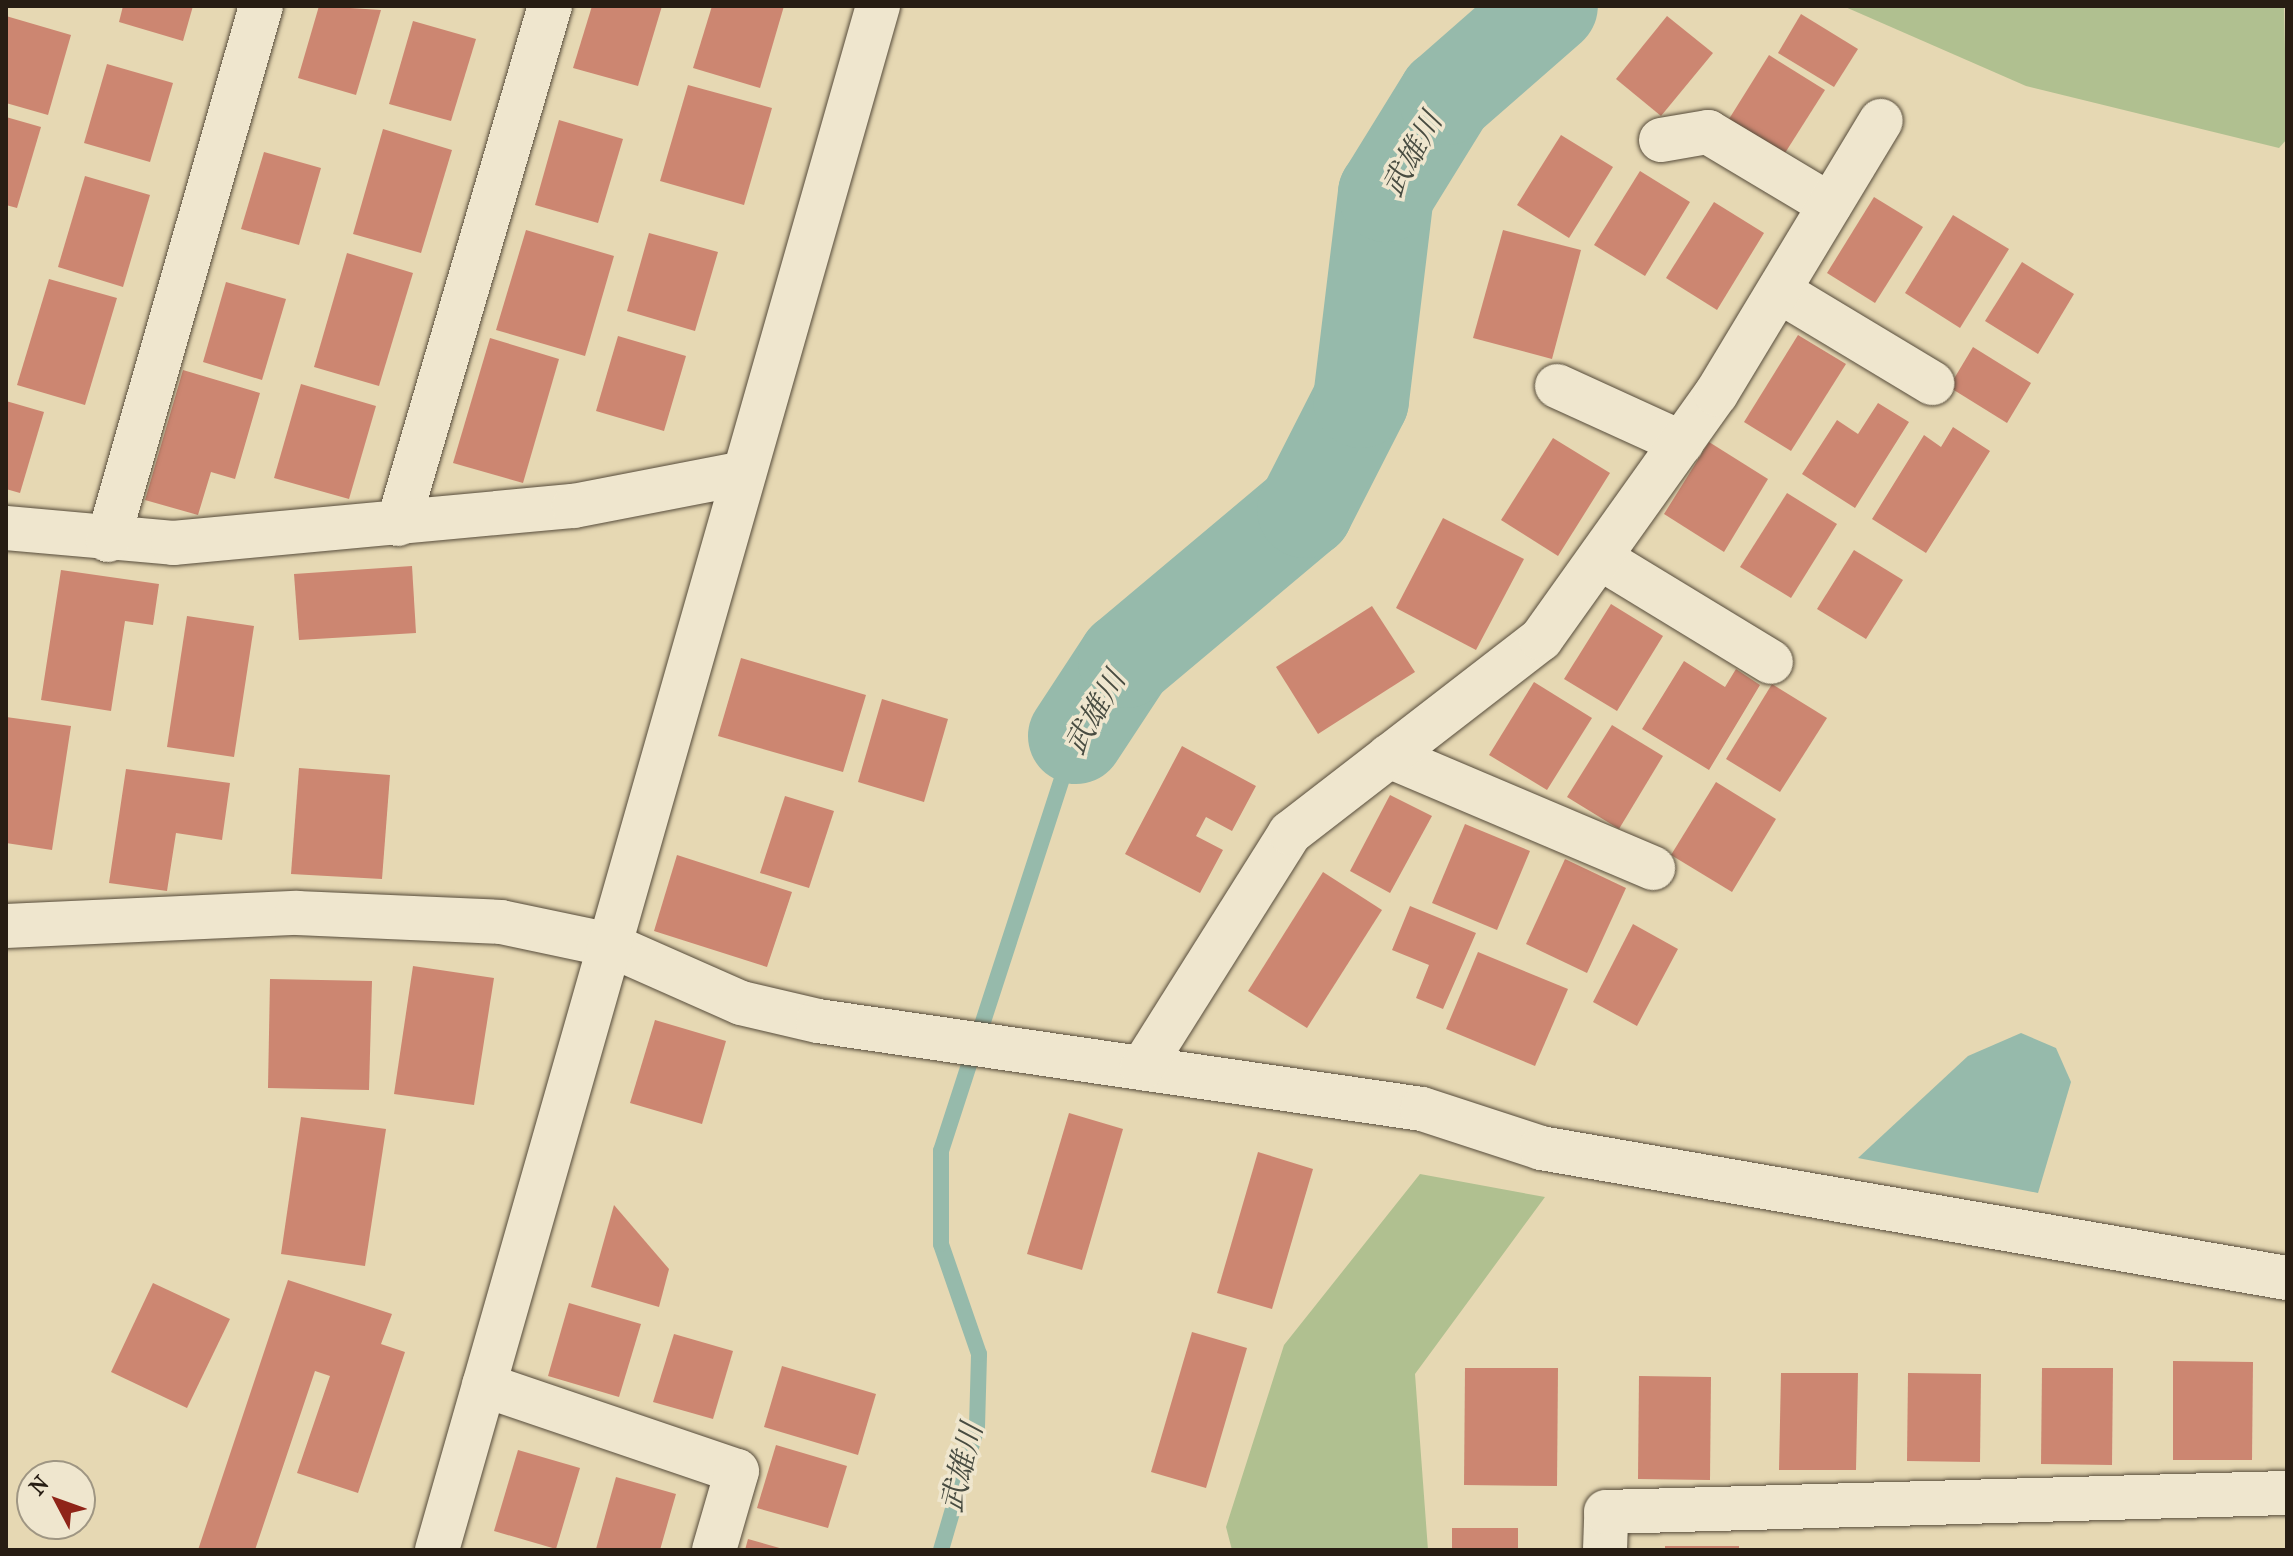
<!DOCTYPE html>
<html>
<head>
<meta charset="utf-8">
<style>
	body { margin:0 }
	#map { position:relative; width:2293px; height:1556px; overflow:hidden; background:#e6d8b3; font-family:"IM FELL French Canon","Noto Serif JP",serif }
	div>[style] { position:absolute }
	.green>* { inset:0; background:#b0c090 }
	.water>* { inset:0; background:#96baab }
	.stream>* { height:16px; margin:-8px; padding:0 8px; transform-origin:8px; border-radius:8px; background:#96baab }
	.river>* { height:96px; margin:-48px; padding:0 48px; transform-origin:48px; border-radius:48px; background:#96baab }
	.building>* { inset:0; background:#cc8671 }
	.roads { filter:drop-shadow(0 0 2px #574c3b) drop-shadow(0 0 2px #574c3b) }
	.street>* { height:44px; margin:-22px; padding:0 22px; transform-origin:22px; border-radius:22px; background:#efe6ce }
	.secondary>* { height:44px; margin:-22px; padding:0 22px; transform-origin:22px; border-radius:22px; background:#efe6ce }
	span { translate:-50% -50%; white-space:nowrap; text-align:center; line-height:1.15; -webkit-text-stroke:7px #efe6ce; paint-order:stroke }
	.water-label { font-size:30px; color:#484c41; font-style:italic }
	.frame { position:absolute; inset:0; border:8px solid #271d13; pointer-events:none }
	.north { position:absolute; left:16px; top:1460px; width:80px; height:80px; box-sizing:border-box; background:#efe6ce; border:2px solid #9f9683; border-radius:50%; rotate:311deg; font-size:22px; font-weight:700; line-height:32px; text-align:center; color:#271d13 }
	.north::after { content:''; display:block; margin:auto; width:28px; height:36px; background:#8f2418; clip-path:polygon(50% 0,100% 100%,50% 72%,0 100%) }
</style>
</head>
<body>
<div id="map">
	<div class="green">
		<i style="clip-path:polygon(1843px 6px,2284px 6px,2287px 139px,2279px 148px,2026px 86px)"></i>
		<i style="clip-path:polygon(1420px 1174px,1545px 1197px,1415px 1374px,1428px 1550px,1232px 1550px,1226px 1527px,1284px 1345px)"></i>
	</div>
	<div class="water">
		<i style="clip-path:polygon(2021px 1033px,2056px 1048px,2071px 1082px,2038px 1193px,1858px 1158px,1968px 1056px)"></i>
	</div>
	<div class="stream">
		<i style="left:941px;top:1550px;width:128px;rotate:-73.7deg"></i>
		<i style="left:977px;top:1427px;width:73px;rotate:-88.4deg"></i>
		<i style="left:979px;top:1354px;width:116px;rotate:-109.1deg"></i>
		<i style="left:941px;top:1244px;width:93px;rotate:-90deg"></i>
		<i style="left:941px;top:1151px;width:436px;rotate:-72deg"></i>
	</div>
	<div class="river">
		<i style="left:1076px;top:736px;width:91px;rotate:-56.7deg"></i>
		<i style="left:1126px;top:660px;width:234px;rotate:-40deg"></i>
		<i style="left:1305px;top:510px;width:123px;rotate:-63deg"></i>
		<i style="left:1361px;top:400px;width:208px;rotate:-83.1deg"></i>
		<i style="left:1386px;top:194px;width:114px;rotate:-58.3deg"></i>
		<i style="left:1446px;top:97px;width:138px;rotate:-41.2deg"></i>
	</div>
	<div class="building">
		<i style="clip-path:polygon(123px 6px,193px 6px,183px 41px,119px 22px)"></i>
		<i style="clip-path:polygon(319px 6px,381px 10px,356px 95px,298px 78px)"></i>
		<i style="clip-path:polygon(592px 6px,662px 6px,638px 86px,573px 68px)"></i>
		<i style="clip-path:polygon(712px 6px,784px 6px,760px 88px,693px 68px)"></i>
		<i style="clip-path:polygon(1801px 14px,1858px 49px,1834px 87px,1778px 53px)"></i>
		<i style="clip-path:polygon(6px 16px,71px 35px,48px 115px,6px 103px)"></i>
		<i style="clip-path:polygon(1667px 16px,1713px 53px,1661px 116px,1616px 79px)"></i>
		<i style="clip-path:polygon(413px 21px,476px 39px,451px 121px,389px 104px)"></i>
		<i style="clip-path:polygon(1769px 55px,1825px 90px,1785px 153px,1729px 119px)"></i>
		<i style="clip-path:polygon(107px 64px,173px 83px,150px 162px,84px 143px)"></i>
		<i style="clip-path:polygon(688px 85px,772px 108px,744px 205px,660px 181px)"></i>
		<i style="clip-path:polygon(6px 117px,41px 127px,17px 208px,6px 205px)"></i>
		<i style="clip-path:polygon(559px 120px,623px 139px,598px 223px,535px 205px)"></i>
		<i style="clip-path:polygon(383px 129px,452px 150px,421px 253px,353px 234px)"></i>
		<i style="clip-path:polygon(1561px 135px,1613px 167px,1569px 238px,1517px 205px)"></i>
		<i style="clip-path:polygon(264px 152px,321px 168px,299px 245px,241px 229px)"></i>
		<i style="clip-path:polygon(1640px 171px,1690px 202px,1645px 276px,1594px 245px)"></i>
		<i style="clip-path:polygon(85px 176px,150px 195px,123px 287px,58px 267px)"></i>
		<i style="clip-path:polygon(1874px 197px,1923px 227px,1875px 303px,1827px 273px)"></i>
		<i style="clip-path:polygon(1714px 202px,1764px 233px,1717px 310px,1666px 278px)"></i>
		<i style="clip-path:polygon(1953px 215px,2009px 249px,1960px 328px,1905px 293px)"></i>
		<i style="clip-path:polygon(526px 230px,614px 256px,585px 356px,496px 330px)"></i>
		<i style="clip-path:polygon(1503px 230px,1581px 250px,1552px 359px,1473px 338px)"></i>
		<i style="clip-path:polygon(649px 233px,718px 252px,695px 331px,627px 311px)"></i>
		<i style="clip-path:polygon(347px 253px,413px 273px,379px 386px,314px 367px)"></i>
		<i style="clip-path:polygon(2022px 262px,2074px 294px,2038px 354px,1985px 321px)"></i>
		<i style="clip-path:polygon(49px 279px,117px 298px,85px 405px,17px 385px)"></i>
		<i style="clip-path:polygon(226px 282px,286px 299px,262px 380px,203px 362px)"></i>
		<i style="clip-path:polygon(1798px 335px,1846px 364px,1791px 451px,1744px 422px)"></i>
		<i style="clip-path:polygon(618px 336px,686px 356px,664px 431px,596px 411px)"></i>
		<i style="clip-path:polygon(490px 338px,559px 359px,523px 483px,453px 463px)"></i>
		<i style="clip-path:polygon(1973px 347px,2031px 383px,2007px 423px,1949px 387px)"></i>
		<i style="clip-path:polygon(183px 370px,260px 393px,235px 479px,211px 472px,198px 515px,145px 500px)"></i>
		<i style="clip-path:polygon(301px 384px,376px 406px,349px 499px,274px 478px)"></i>
		<i style="clip-path:polygon(6px 401px,44px 412px,20px 493px,6px 489px)"></i>
		<i style="clip-path:polygon(1878px 403px,1909px 422px,1855px 508px,1802px 474px,1837px 420px,1858px 434px)"></i>
		<i style="clip-path:polygon(1953px 427px,1990px 451px,1926px 553px,1872px 519px,1924px 435px,1941px 447px)"></i>
		<i style="clip-path:polygon(1553px 438px,1610px 473px,1558px 556px,1501px 520px)"></i>
		<i style="clip-path:polygon(1709px 442px,1768px 479px,1724px 552px,1664px 514px)"></i>
		<i style="clip-path:polygon(1787px 493px,1837px 524px,1791px 598px,1740px 567px)"></i>
		<i style="clip-path:polygon(1443px 518px,1524px 559px,1476px 650px,1396px 608px)"></i>
		<i style="clip-path:polygon(1854px 550px,1903px 580px,1866px 639px,1817px 609px)"></i>
		<i style="clip-path:polygon(412px 566px,416px 633px,299px 640px,294px 574px)"></i>
		<i style="clip-path:polygon(61px 570px,159px 584px,153px 625px,125px 621px,111px 711px,41px 700px)"></i>
		<i style="clip-path:polygon(1611px 604px,1663px 636px,1617px 711px,1564px 679px)"></i>
		<i style="clip-path:polygon(1372px 606px,1415px 672px,1318px 734px,1276px 667px)"></i>
		<i style="clip-path:polygon(187px 616px,254px 626px,234px 757px,167px 747px)"></i>
		<i style="clip-path:polygon(741px 658px,866px 695px,843px 772px,718px 736px)"></i>
		<i style="clip-path:polygon(1684px 661px,1725px 687px,1736px 669px,1760px 685px,1709px 770px,1642px 729px)"></i>
		<i style="clip-path:polygon(1534px 682px,1592px 718px,1547px 790px,1489px 755px)"></i>
		<i style="clip-path:polygon(1772px 684px,1827px 718px,1780px 792px,1726px 759px)"></i>
		<i style="clip-path:polygon(882px 699px,948px 719px,924px 802px,858px 782px)"></i>
		<i style="clip-path:polygon(6px 717px,71px 726px,52px 850px,6px 843px)"></i>
		<i style="clip-path:polygon(1612px 725px,1663px 756px,1619px 829px,1567px 797px)"></i>
		<i style="clip-path:polygon(1182px 746px,1256px 786px,1232px 831px,1206px 817px,1196px 836px,1223px 850px,1200px 893px,1125px 854px)"></i>
		<i style="clip-path:polygon(299px 768px,390px 775px,382px 879px,291px 874px)"></i>
		<i style="clip-path:polygon(126px 769px,230px 783px,222px 840px,176px 833px,167px 891px,109px 883px)"></i>
		<i style="clip-path:polygon(1716px 782px,1776px 819px,1732px 892px,1671px 855px)"></i>
		<i style="clip-path:polygon(1390px 795px,1432px 816px,1390px 893px,1350px 871px)"></i>
		<i style="clip-path:polygon(785px 796px,834px 811px,809px 888px,760px 873px)"></i>
		<i style="clip-path:polygon(1465px 824px,1530px 851px,1497px 930px,1432px 903px)"></i>
		<i style="clip-path:polygon(677px 855px,792px 892px,767px 967px,654px 931px)"></i>
		<i style="clip-path:polygon(1565px 859px,1626px 888px,1587px 973px,1526px 944px)"></i>
		<i style="clip-path:polygon(1323px 872px,1382px 910px,1307px 1028px,1248px 991px)"></i>
		<i style="clip-path:polygon(1410px 906px,1476px 933px,1443px 1009px,1416px 998px,1429px 965px,1392px 950px)"></i>
		<i style="clip-path:polygon(1633px 924px,1678px 949px,1637px 1026px,1593px 1002px)"></i>
		<i style="clip-path:polygon(1478px 952px,1568px 989px,1535px 1066px,1446px 1029px)"></i>
		<i style="clip-path:polygon(413px 966px,494px 978px,474px 1105px,394px 1094px)"></i>
		<i style="clip-path:polygon(270px 979px,372px 981px,369px 1090px,268px 1088px)"></i>
		<i style="clip-path:polygon(655px 1020px,726px 1041px,702px 1124px,630px 1103px)"></i>
		<i style="clip-path:polygon(1069px 1113px,1123px 1129px,1082px 1270px,1027px 1254px)"></i>
		<i style="clip-path:polygon(301px 1117px,386px 1129px,365px 1266px,281px 1254px)"></i>
		<i style="clip-path:polygon(1258px 1152px,1313px 1169px,1272px 1309px,1217px 1293px)"></i>
		<i style="clip-path:polygon(614px 1205px,669px 1269px,659px 1307px,591px 1287px)"></i>
		<i style="clip-path:polygon(288px 1280px,392px 1314px,381px 1344px,405px 1352px,358px 1493px,297px 1473px,330px 1376px,315px 1371px,255px 1550px,198px 1550px)"></i>
		<i style="clip-path:polygon(153px 1283px,230px 1319px,187px 1408px,111px 1372px)"></i>
		<i style="clip-path:polygon(569px 1303px,641px 1324px,619px 1397px,548px 1376px)"></i>
		<i style="clip-path:polygon(1192px 1332px,1247px 1348px,1206px 1488px,1151px 1472px)"></i>
		<i style="clip-path:polygon(674px 1334px,733px 1351px,713px 1419px,653px 1402px)"></i>
		<i style="clip-path:polygon(2173px 1361px,2253px 1362px,2252px 1460px,2173px 1460px)"></i>
		<i style="clip-path:polygon(782px 1366px,876px 1394px,858px 1455px,764px 1427px)"></i>
		<i style="clip-path:polygon(1465px 1368px,1558px 1368px,1557px 1486px,1464px 1485px)"></i>
		<i style="clip-path:polygon(2042px 1368px,2113px 1368px,2112px 1465px,2041px 1464px)"></i>
		<i style="clip-path:polygon(1781px 1373px,1858px 1373px,1856px 1470px,1779px 1470px)"></i>
		<i style="clip-path:polygon(1908px 1373px,1981px 1374px,1980px 1462px,1907px 1461px)"></i>
		<i style="clip-path:polygon(1639px 1376px,1711px 1377px,1710px 1480px,1638px 1479px)"></i>
		<i style="clip-path:polygon(776px 1445px,847px 1466px,828px 1528px,757px 1508px)"></i>
		<i style="clip-path:polygon(518px 1450px,580px 1468px,556px 1549px,494px 1531px)"></i>
		<i style="clip-path:polygon(616px 1477px,676px 1494px,660px 1550px,596px 1549px)"></i>
		<i style="clip-path:polygon(1452px 1528px,1518px 1528px,1518px 1550px,1452px 1550px)"></i>
		<i style="clip-path:polygon(748px 1539px,783px 1549px,783px 1550px,745px 1550px)"></i>
		<i style="clip-path:polygon(1665px 1546px,1739px 1546px,1739px 1550px,1665px 1550px)"></i>
	</div>
	<div class="roads">
		<div class="street">
			<i style="left:1661px;top:140px;width:48px;rotate:-9.7deg"></i>
			<i style="left:1708px;top:132px;width:142px;rotate:30.9deg"></i>
			<i style="left:1779px;top:291px;width:179px;rotate:31deg"></i>
			<i style="left:1557px;top:386px;width:137px;rotate:24.5deg"></i>
			<i style="left:398px;top:524px;width:540px;rotate:-73.65deg"></i>
			<i style="left:6px;top:528px;width:168px;rotate:5.1deg"></i>
			<i style="left:173px;top:543px;width:403px;rotate:-5.3deg"></i>
			<i style="left:574px;top:506px;width:173px;rotate:-11deg"></i>
			<i style="left:108px;top:540px;width:555px;rotate:-74.01deg"></i>
			<i style="left:1600px;top:558px;width:200px;rotate:31.3deg"></i>
			<i style="left:1389px;top:756px;width:287px;rotate:23deg"></i>
			<i style="left:6px;top:926px;width:291px;rotate:-2.6deg"></i>
			<i style="left:297px;top:913px;width:204px;rotate:2.5deg"></i>
			<i style="left:501px;top:922px;width:111px;rotate:11.9deg"></i>
			<i style="left:610px;top:945px;width:143px;rotate:23.9deg"></i>
			<i style="left:741px;top:1003px;width:79px;rotate:13.2deg"></i>
			<i style="left:818px;top:1021px;width:610px;rotate:8.29deg"></i>
			<i style="left:1422px;top:1109px;width:125px;rotate:18.1deg"></i>
			<i style="left:1541px;top:1148px;width:757px;rotate:9.89deg"></i>
			<i style="left:1142px;top:1068px;width:278px;rotate:-57.8deg"></i>
			<i style="left:1290px;top:833px;width:317px;rotate:-37.7deg"></i>
			<i style="left:1541px;top:639px;width:301px;rotate:-54.5deg"></i>
			<i style="left:1716px;top:394px;width:319px;rotate:-58.9deg"></i>
			<i style="left:484px;top:1385px;width:267px;rotate:18.8deg"></i>
			<i style="left:737px;top:1471px;width:82px;rotate:106.2deg"></i>
			<i style="left:1605px;top:1550px;width:38px;rotate:-88deg"></i>
			<i style="left:1606px;top:1512px;width:681px;rotate:-1.6deg"></i>
		</div>
		<div class="secondary">
			<i style="left:437px;top:1550px;width:1606px;rotate:-74.06deg"></i>
		</div>
	</div>
	<div class="water-label">
		<span style="left:1413px;top:155px;rotate:-61deg">武雄川</span>
		<span style="left:1096px;top:713px;rotate:-60deg">武雄川</span>
		<span style="left:963px;top:1468px;rotate:-76deg">武雄川</span>
	</div>
	<div class="frame"></div>
	<div class="north">N</div>
</div>
</body>
</html>
